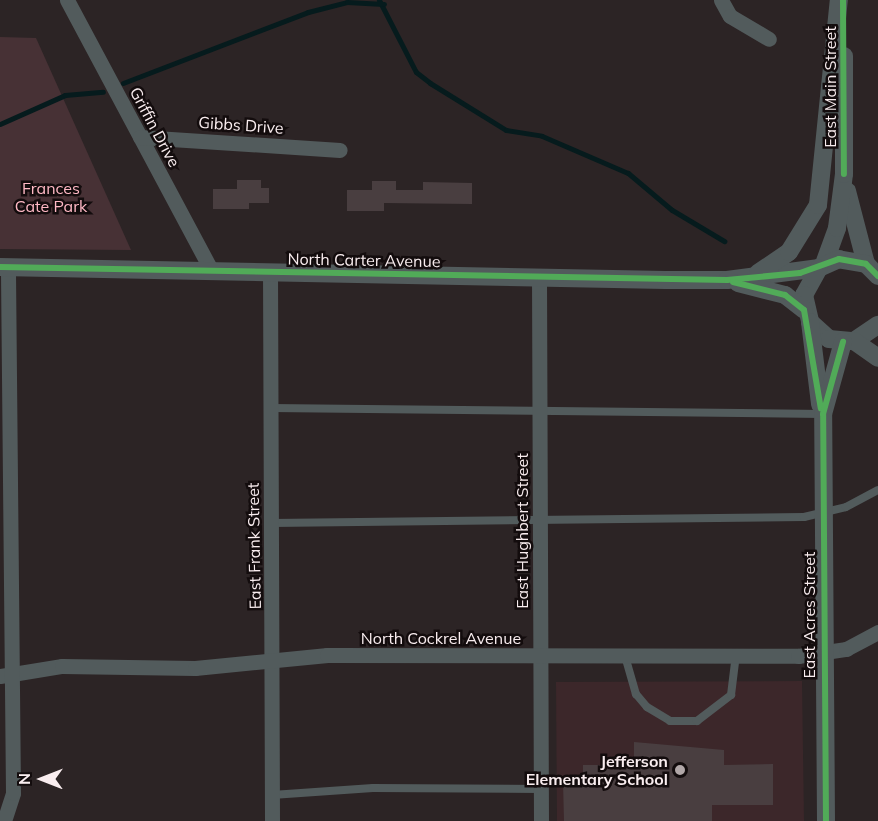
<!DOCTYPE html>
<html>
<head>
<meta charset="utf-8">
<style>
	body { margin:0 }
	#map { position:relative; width:878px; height:821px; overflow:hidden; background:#2c2425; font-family:Mulish,sans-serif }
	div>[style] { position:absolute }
	.built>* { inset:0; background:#3c272a }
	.green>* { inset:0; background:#473135 }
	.stream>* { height:5px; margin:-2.5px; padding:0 2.5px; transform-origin:2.5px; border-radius:2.5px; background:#061b1d }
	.building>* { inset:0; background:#493e40 }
	.service>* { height:8px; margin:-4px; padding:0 4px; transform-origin:4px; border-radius:4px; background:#525b5c }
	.minor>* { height:15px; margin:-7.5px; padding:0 7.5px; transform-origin:7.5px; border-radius:7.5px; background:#525b5c }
	.tertiary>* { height:18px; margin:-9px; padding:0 9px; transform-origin:9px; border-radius:9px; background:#525b5c }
	.cycleway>* { height:6px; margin:-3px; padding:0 3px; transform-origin:3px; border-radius:3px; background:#51ab58 }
	.dots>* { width:16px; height:16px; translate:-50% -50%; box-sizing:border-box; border:3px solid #130c0d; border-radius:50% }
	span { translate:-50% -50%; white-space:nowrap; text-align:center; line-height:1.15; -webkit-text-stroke:5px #130c0d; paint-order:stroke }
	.street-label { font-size:16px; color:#f9edef }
	.park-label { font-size:16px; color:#ffb9c5 }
	.poi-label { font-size:16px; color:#f9edef; font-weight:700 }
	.right { translate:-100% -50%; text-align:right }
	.north { position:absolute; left:12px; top:749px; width:60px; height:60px; -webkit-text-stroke:4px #130c0d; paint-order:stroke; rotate:270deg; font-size:16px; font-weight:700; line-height:24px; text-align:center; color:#f9edef }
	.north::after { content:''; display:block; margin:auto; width:21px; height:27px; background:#f9edef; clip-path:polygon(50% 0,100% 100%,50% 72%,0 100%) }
</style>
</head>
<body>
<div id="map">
	<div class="built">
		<i style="clip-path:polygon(802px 681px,804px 821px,557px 821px,556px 682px)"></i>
	</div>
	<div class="green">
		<i style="clip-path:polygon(0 37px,36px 38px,131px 250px,0 249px)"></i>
	</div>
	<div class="stream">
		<i style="left:379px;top:0;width:81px;rotate:62.8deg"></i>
		<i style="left:416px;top:72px;width:18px;rotate:38deg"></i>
		<i style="left:430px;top:83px;width:89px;rotate:31.7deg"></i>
		<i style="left:506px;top:130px;width:36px;rotate:9deg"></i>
		<i style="left:542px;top:136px;width:94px;rotate:23.3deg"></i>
		<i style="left:628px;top:173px;width:57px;rotate:40.1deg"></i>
		<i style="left:672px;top:210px;width:61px;rotate:30.8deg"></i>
		<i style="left:123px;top:83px;width:198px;rotate:-21deg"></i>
		<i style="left:308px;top:12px;width:40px;rotate:-14.4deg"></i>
		<i style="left:347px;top:2px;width:37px;rotate:3deg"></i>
		<i style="left:0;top:124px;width:71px;rotate:-24deg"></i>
		<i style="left:65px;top:95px;width:38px;rotate:-5deg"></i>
	</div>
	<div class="building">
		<i style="clip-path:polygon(237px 180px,261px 180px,261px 188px,269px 188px,269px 203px,249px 203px,249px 209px,213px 209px,213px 189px,237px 189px)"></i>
		<i style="clip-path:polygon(372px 181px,396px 181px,396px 190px,423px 190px,423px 182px,472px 183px,472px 204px,384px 203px,384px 211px,347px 211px,347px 190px,372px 190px)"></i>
		<i style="clip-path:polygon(634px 742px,724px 750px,724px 765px,773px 764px,773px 805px,712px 805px,712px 821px,564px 821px,563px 781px,583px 781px,583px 765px,634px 765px)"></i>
	</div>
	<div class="service">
		<i style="left:271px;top:408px;width:552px;rotate:0.62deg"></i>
		<i style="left:272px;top:523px;width:532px;rotate:-0.65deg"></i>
		<i style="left:804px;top:517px;width:43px;rotate:-13.4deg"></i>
		<i style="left:846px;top:507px;width:36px;rotate:-28deg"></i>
		<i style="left:625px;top:656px;width:40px;rotate:74deg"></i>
		<i style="left:636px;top:694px;width:17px;rotate:50deg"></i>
		<i style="left:647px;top:707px;width:27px;rotate:31deg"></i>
		<i style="left:670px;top:721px;width:27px"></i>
		<i style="left:697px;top:721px;width:43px;rotate:-37.4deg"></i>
		<i style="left:731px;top:695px;width:39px;rotate:-83deg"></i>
		<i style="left:272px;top:795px;width:101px;rotate:-4deg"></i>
		<i style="left:373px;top:788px;width:168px;rotate:0.3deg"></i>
	</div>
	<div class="minor">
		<i style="left:67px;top:0;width:306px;rotate:61.9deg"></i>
		<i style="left:721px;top:0;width:18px;rotate:61deg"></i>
		<i style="left:730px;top:16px;width:45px;rotate:30.5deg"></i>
		<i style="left:140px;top:137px;width:200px;rotate:3.7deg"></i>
		<i style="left:270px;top:271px;width:550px;rotate:89.79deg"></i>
		<i style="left:539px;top:278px;width:543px;rotate:89.79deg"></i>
		<i style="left:0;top:676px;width:63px;rotate:-9.2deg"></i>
		<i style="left:62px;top:666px;width:133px;rotate:0.9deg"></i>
		<i style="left:195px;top:668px;width:133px;rotate:-5.6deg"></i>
		<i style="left:327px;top:655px;width:471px;rotate:0.1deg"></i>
		<i style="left:798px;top:656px;width:49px;rotate:-8.3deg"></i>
		<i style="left:846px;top:649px;width:36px;rotate:-28deg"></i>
		<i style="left:4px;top:821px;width:29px;rotate:-72deg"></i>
		<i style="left:13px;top:793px;width:525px;rotate:-90.55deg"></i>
	</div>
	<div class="tertiary">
		<i style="left:847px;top:191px;width:75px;rotate:75.4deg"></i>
		<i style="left:824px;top:264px;width:38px;rotate:-70deg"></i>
		<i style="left:837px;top:228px;width:54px;rotate:-82.6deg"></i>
		<i style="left:844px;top:174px;width:118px;rotate:-90deg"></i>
		<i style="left:0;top:267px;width:666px;rotate:1.12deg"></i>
		<i style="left:666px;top:280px;width:61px"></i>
		<i style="left:727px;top:280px;width:93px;rotate:-7.4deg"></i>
		<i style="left:758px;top:273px;width:37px;rotate:-34deg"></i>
		<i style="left:789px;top:252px;width:55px;rotate:-58.3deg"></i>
		<i style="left:818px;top:205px;width:206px;rotate:-84.2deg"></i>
		<i style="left:878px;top:276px;width:17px;rotate:-135deg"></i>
		<i style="left:866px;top:264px;width:27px;rotate:-170deg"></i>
		<i style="left:839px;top:259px;width:22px;rotate:156deg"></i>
		<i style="left:819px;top:268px;width:31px;rotate:119deg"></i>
		<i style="left:804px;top:295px;width:28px;rotate:77deg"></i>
		<i style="left:810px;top:322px;width:25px;rotate:42deg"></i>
		<i style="left:829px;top:339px;width:25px;rotate:5deg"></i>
		<i style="left:854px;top:341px;width:29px;rotate:-34deg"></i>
		<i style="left:738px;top:283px;width:49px;rotate:14.3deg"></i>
		<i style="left:785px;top:295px;width:24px;rotate:38deg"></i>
		<i style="left:810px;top:322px;width:83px;rotate:83deg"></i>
		<i style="left:854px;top:341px;width:29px;rotate:35deg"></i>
		<i style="left:826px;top:821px;width:407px;rotate:-90.4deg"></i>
		<i style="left:823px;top:414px;width:75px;rotate:-74.5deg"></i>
	</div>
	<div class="cycleway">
		<i style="left:843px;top:0;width:174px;rotate:89.7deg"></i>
		<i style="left:0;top:267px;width:727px;rotate:1.02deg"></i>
		<i style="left:727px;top:280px;width:73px;rotate:-5.5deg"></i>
		<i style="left:800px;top:273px;width:41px;rotate:-19.7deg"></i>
		<i style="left:839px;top:259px;width:27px;rotate:10deg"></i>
		<i style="left:866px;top:264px;width:17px;rotate:45deg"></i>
		<i style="left:733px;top:282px;width:54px;rotate:14deg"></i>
		<i style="left:785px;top:295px;width:24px;rotate:38deg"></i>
		<i style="left:804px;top:310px;width:100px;rotate:80.3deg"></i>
		<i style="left:826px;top:821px;width:407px;rotate:-90.4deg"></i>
		<i style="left:823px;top:414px;width:75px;rotate:-74.5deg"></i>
	</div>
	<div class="dots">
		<i style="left:680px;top:770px;background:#b1a7a8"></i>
	</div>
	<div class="street-label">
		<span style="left:830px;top:87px;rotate:-90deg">East Main Street</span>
		<span style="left:241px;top:125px;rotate:4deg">Gibbs Drive</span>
		<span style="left:155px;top:127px;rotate:62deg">Griffin Drive</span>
		<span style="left:364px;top:260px;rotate:1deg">North Carter Avenue</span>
		<span style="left:522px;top:531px;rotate:-90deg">East Hughbert Street</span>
		<span style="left:254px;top:546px;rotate:-91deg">East Frank Street</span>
		<span style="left:809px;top:615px;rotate:-90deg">East Acres Street</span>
		<span style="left:441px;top:638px">North Cockrel Avenue</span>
	</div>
	<div class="park-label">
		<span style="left:51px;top:197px">Frances<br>Cate Park</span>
	</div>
	<div class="poi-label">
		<span class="right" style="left:668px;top:770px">Jefferson<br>Elementary School</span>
	</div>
	<div class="north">N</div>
</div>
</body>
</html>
